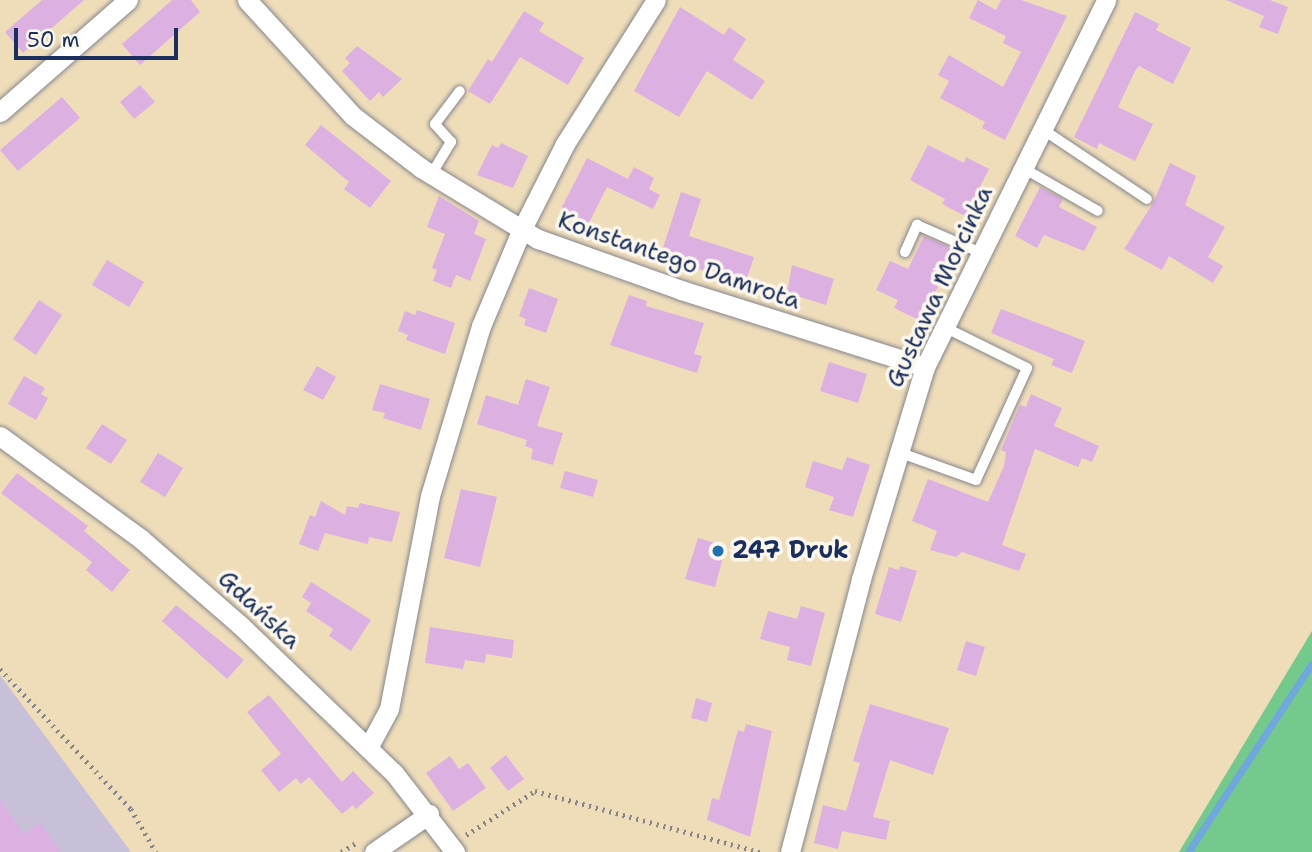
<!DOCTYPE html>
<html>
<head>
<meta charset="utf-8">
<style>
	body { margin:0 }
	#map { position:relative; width:1312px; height:852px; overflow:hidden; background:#efddba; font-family:"Shantell Sans",sans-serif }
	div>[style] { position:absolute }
	.industrial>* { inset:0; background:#c8bfd8 }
	.green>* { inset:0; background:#74c98c }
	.stream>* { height:7px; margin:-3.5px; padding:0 3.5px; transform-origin:3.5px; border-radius:3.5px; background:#6fa7de }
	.building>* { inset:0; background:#ddb0e2 }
	.path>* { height:4.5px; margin-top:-2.25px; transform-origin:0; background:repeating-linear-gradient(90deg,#85868c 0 2px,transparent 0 7px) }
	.roads { filter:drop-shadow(0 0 2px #85868c) drop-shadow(0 0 2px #85868c) }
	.service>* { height:10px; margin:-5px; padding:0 5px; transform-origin:5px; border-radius:5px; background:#fff }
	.minor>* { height:19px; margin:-9.5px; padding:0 9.5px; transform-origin:9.5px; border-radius:9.5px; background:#fff }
	.dots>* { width:19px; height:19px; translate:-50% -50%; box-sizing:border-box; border:4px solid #fbf7ec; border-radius:50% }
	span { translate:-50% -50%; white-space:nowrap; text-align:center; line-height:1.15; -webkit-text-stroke:7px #fbf7ec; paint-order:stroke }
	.street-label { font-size:24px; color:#1b2f5e }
	.poi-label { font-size:24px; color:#1b2f5e; font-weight:700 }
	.left { translate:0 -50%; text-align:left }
	.scale { position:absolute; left:14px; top:28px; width:164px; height:32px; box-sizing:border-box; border:4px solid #1b2f5e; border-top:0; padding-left:9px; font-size:21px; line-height:24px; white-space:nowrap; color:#1b2f5e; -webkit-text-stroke:5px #fbf7ec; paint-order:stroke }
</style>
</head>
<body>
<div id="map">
	<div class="industrial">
		<i style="clip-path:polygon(0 675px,131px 852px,0 852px)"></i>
	</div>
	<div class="green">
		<i style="clip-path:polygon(1312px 631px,1312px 852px,1179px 852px)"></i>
	</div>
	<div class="stream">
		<i style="left:1188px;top:852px;width:226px;rotate:-56.7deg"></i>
	</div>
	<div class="building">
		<i style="clip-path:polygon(42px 0,84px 0,23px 53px,5px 32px)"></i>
		<i style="clip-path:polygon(172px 0,191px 0,200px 12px,140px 65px,122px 44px)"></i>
		<i style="clip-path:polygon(978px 0,996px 10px,1001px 0,1021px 0,1067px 16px,1005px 140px,982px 128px,985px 122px,940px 98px,949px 81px,938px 75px,949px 55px,1003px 87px,1021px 52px,1003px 43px,1006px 36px,969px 18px)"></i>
		<i style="clip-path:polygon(1226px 0,1270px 0,1288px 7px,1278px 34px,1259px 27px,1264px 16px)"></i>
		<i style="clip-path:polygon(680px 7px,724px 35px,729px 27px,746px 39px,733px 60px,765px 81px,752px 100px,707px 71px,679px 117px,634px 91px)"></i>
		<i style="clip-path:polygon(524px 11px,544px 23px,539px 31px,584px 58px,568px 85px,520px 57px,490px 104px,468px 91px,488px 59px,492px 62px)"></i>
		<i style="clip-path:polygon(1135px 12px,1159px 24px,1156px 30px,1191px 48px,1173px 84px,1139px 66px,1135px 71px,1118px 107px,1153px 124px,1135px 161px,1099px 143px,1097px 149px,1074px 137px)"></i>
		<i style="clip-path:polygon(357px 46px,402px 79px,383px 97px,379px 92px,370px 101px,342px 71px,350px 63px,345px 58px)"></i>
		<i style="clip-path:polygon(140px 85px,155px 102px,134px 119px,120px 102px)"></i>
		<i style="clip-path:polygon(62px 97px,80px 118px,18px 171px,0 150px)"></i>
		<i style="clip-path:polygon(321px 125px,391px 181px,370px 208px,344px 189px,349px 182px,305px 145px)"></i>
		<i style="clip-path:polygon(501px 143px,528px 156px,513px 188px,477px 175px,492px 145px,498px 148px)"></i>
		<i style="clip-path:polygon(928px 145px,964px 163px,966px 157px,989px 169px,965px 216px,942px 204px,945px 199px,910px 180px)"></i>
		<i style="clip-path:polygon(587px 158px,628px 179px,634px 167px,654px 178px,649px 189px,660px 195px,653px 209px,607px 187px,589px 223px,561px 209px)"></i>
		<i style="clip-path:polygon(1170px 163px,1196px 176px,1185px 205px,1225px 227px,1208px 257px,1223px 266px,1213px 283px,1169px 256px,1162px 270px,1124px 249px,1153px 203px)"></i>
		<i style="clip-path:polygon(1040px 187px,1063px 199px,1059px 207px,1097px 227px,1084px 251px,1044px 235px,1037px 248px,1015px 236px)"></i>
		<i style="clip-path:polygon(681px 192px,701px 199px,689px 236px,754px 257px,745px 284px,660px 257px)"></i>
		<i style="clip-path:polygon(439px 196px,479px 221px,474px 234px,486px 239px,470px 281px,456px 275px,451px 288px,433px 281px,437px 270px,432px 268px,445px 234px,427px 227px)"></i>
		<i style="clip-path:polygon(924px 236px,956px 250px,921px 321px,894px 308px,898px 300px,876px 290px,890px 261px,908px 269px)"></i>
		<i style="clip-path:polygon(107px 260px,144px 282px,129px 307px,92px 285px)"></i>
		<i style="clip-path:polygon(792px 265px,834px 279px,826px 305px,787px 293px)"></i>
		<i style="clip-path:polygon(529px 288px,558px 299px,546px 333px,524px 325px,526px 319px,519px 316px)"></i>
		<i style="clip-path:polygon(629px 295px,647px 301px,646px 306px,704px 323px,694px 354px,702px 356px,697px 373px,610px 345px)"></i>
		<i style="clip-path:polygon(39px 300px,62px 315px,36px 355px,13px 339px)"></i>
		<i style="clip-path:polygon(1001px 309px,1085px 341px,1072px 373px,1051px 365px,1054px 359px,991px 333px)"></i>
		<i style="clip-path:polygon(417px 310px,455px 323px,445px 354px,406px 340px,408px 335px,398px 331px,405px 311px,415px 315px)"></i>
		<i style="clip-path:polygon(829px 362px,867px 374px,858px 403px,820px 391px)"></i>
		<i style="clip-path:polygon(317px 366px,336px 377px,323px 400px,303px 390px)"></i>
		<i style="clip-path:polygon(24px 376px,45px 388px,41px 394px,48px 398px,36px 420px,8px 404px)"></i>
		<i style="clip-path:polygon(526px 379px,550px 387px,537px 426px,563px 433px,553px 465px,531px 459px,533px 449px,525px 446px,527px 440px,477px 424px,486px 395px,518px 405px)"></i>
		<i style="clip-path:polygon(380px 384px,430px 399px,421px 430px,383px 418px,385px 413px,372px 410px)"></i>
		<i style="clip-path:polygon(1031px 394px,1062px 408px,1054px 426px,1099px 446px,1092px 462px,1082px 458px,1078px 467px,1035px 449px,1002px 545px,1026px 554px,1019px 571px,962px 552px,956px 557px,930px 550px,937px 531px,912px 521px,928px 479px,988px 502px,1004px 466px,1006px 452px,1001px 450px,1020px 405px,1026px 407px)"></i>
		<i style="clip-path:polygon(102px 424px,127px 440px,111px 464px,86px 448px)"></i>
		<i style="clip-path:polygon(158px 453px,183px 468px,165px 497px,140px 482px)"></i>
		<i style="clip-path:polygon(847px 457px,870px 465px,853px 517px,829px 510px,834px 497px,805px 487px,813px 461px,842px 470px)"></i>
		<i style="clip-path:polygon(565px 471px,598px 480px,593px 497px,560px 488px)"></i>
		<i style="clip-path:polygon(17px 473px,88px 526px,84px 531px,130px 570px,112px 592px,86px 570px,92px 562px,1px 493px)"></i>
		<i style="clip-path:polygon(461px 489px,497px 497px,480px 567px,444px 558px)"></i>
		<i style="clip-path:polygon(321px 501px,345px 515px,347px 506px,358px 508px,360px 503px,400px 512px,392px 542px,369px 537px,368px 544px,325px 533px,318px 551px,299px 544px,310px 515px,315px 517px)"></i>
		<i style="clip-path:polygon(698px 538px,726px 546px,715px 587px,685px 579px)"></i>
		<i style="clip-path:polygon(900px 566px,917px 571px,901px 622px,875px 614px,889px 567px,899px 570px)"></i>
		<i style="clip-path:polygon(311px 582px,371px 620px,351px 651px,329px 636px,333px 629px,306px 611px,311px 603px,302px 597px)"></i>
		<i style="clip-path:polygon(176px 605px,244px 660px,227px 679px,162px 621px)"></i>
		<i style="clip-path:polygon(801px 606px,825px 613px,811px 666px,787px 660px,790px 647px,760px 639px,768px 611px,797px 619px)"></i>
		<i style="clip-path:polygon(430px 627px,514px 640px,512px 658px,486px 654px,485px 663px,465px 660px,463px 669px,425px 663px)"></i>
		<i style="clip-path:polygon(966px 641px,985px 647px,976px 676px,957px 670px)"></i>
		<i style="clip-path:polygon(269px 695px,342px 782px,353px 771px,374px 793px,356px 809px,353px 805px,342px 814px,309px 777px,301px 784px,296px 778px,279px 792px,261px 770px,281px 754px,247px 712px)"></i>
		<i style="clip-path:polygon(696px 698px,712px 703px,707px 722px,691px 718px)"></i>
		<i style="clip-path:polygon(870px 704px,949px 728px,933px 775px,890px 760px,873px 817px,890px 821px,886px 840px,842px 831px,838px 849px,814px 843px,823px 805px,846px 811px,860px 763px,853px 761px)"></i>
		<i style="clip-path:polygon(746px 724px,772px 731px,750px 837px,707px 820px,712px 798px,719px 800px,738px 730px,744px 732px)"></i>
		<i style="clip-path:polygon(506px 755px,524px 779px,508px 791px,490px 768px)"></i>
		<i style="clip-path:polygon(450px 756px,459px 769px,468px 763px,486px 788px,453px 811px,426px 773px)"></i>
		<i style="clip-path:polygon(0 800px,24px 834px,40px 823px,61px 852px,0 852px)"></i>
	</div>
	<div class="path">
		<i style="left:0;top:669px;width:192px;rotate:46.9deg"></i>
		<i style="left:131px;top:809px;width:50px;rotate:59.8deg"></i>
		<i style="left:466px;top:835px;width:82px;rotate:-32.5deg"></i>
		<i style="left:535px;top:791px;width:233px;rotate:15.2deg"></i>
		<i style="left:341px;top:852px;width:17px;rotate:-31deg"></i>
	</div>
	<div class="roads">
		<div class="service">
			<i style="left:1042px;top:129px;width:126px;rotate:33.7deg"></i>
			<i style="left:1023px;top:168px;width:86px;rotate:29.8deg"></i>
			<i style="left:431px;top:175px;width:39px;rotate:-59deg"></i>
			<i style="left:451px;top:142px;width:24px;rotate:-132deg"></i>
			<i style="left:435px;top:124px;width:41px;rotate:-52.9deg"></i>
			<i style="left:905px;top:252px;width:30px;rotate:-66deg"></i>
			<i style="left:917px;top:225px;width:70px;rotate:23.6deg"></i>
			<i style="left:898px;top:452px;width:83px;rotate:19.7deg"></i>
			<i style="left:976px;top:480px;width:123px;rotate:-65.5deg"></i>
			<i style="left:1027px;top:368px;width:93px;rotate:-153.7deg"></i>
		</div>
		<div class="minor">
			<i style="left:247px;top:0;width:157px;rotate:47.6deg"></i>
			<i style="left:353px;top:116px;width:86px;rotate:37.4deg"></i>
			<i style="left:421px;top:168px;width:137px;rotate:31.3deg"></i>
			<i style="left:538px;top:239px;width:152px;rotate:19.6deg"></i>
			<i style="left:681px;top:290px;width:256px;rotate:17.5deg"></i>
			<i style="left:0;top:112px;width:170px;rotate:-41.2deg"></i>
			<i style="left:0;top:436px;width:175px;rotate:36.1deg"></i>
			<i style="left:141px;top:539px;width:131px;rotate:41deg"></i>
			<i style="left:240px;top:625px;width:214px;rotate:43.9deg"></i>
			<i style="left:394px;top:773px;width:100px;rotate:52.3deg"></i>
			<i style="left:369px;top:746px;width:42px;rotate:-61.6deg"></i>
			<i style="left:389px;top:709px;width:217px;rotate:-79.1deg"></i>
			<i style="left:430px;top:496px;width:177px;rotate:-73.3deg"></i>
			<i style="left:481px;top:326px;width:105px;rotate:-67.1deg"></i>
			<i style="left:522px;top:229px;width:95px;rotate:-63.2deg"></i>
			<i style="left:565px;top:144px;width:170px;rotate:-57.7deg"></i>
			<i style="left:374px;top:852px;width:67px;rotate:-34.6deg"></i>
			<i style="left:790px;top:852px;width:282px;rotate:-75.4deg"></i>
			<i style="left:861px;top:579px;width:221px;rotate:-73.2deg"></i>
			<i style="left:925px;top:367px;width:409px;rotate:-63.7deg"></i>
		</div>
	</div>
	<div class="dots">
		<i style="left:718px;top:551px;background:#1f6fb2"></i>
	</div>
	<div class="street-label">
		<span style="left:679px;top:261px;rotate:19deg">Konstantego Damrota</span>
		<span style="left:940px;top:287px;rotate:-65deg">Gustawa Morcinka</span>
		<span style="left:259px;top:610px;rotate:43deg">Gdańska</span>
	</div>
	<div class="poi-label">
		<span class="left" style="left:732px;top:551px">247 Druk</span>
	</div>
	<div class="scale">50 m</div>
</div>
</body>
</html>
